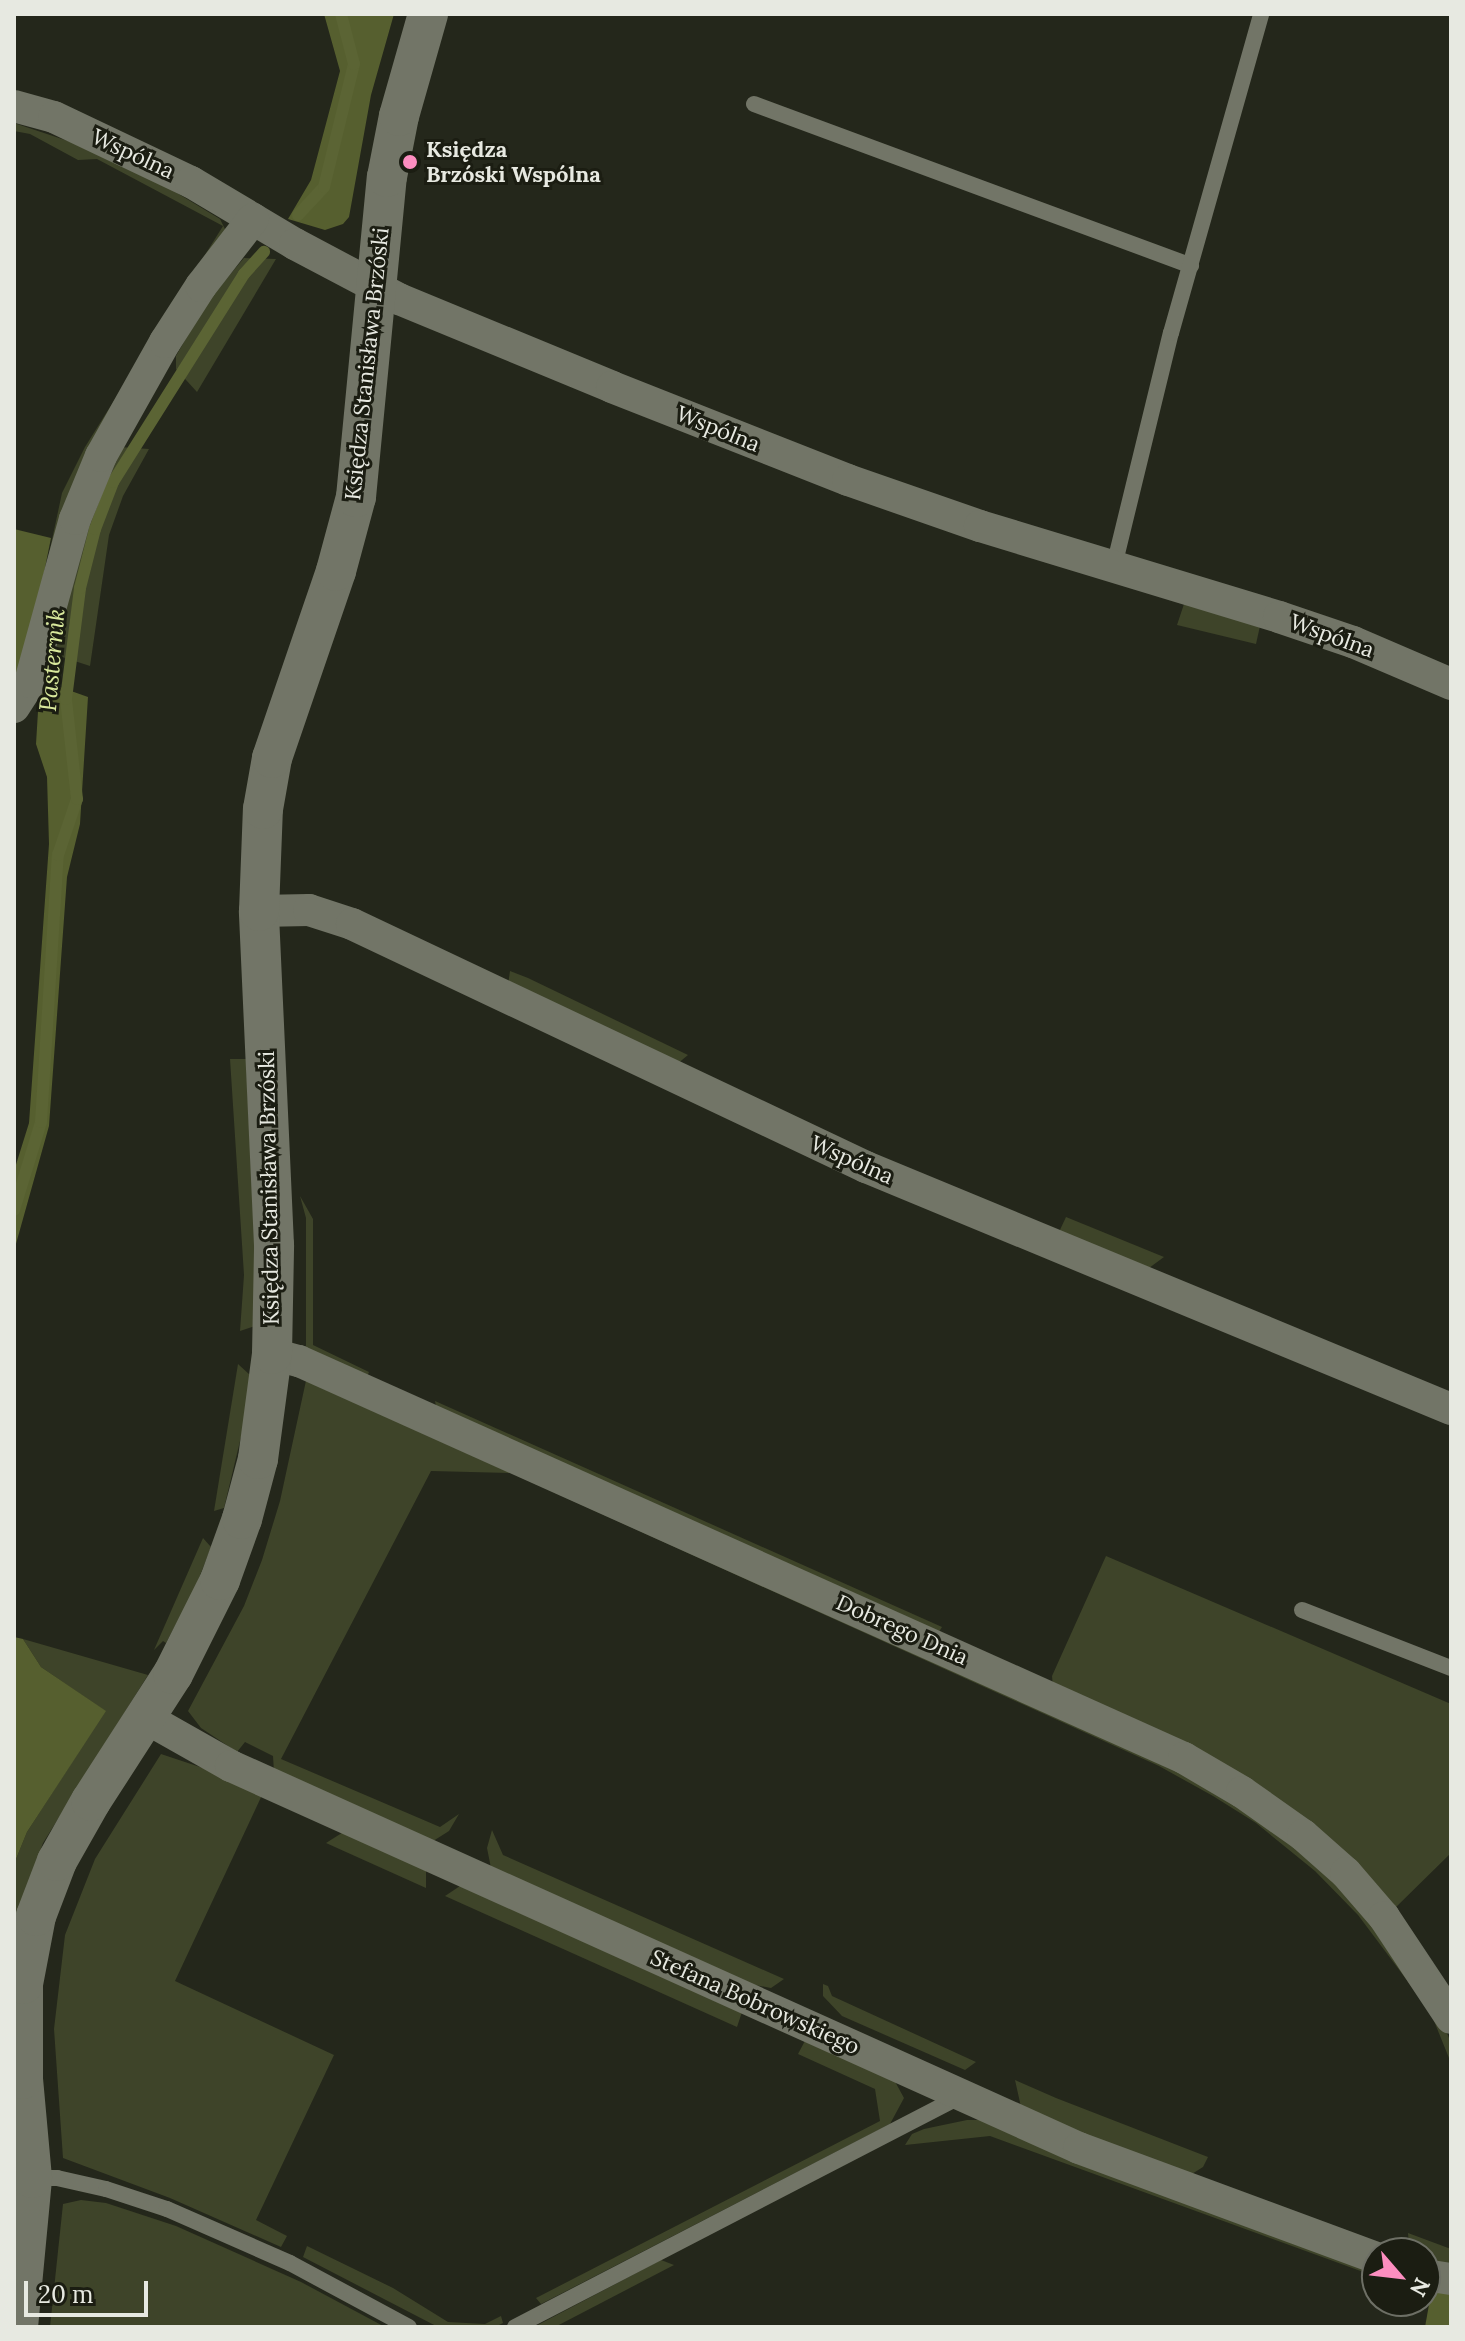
<!DOCTYPE html>
<html>
<head>
<meta charset="utf-8">
<style>
	body { margin:0 }
	#map { position:relative; width:1465px; height:2341px; overflow:hidden; background:#24271b; font-family:Lora,serif }
	div>[style] { position:absolute }
	.green>* { inset:0; background:#3e4429 }
	.forest>* { inset:0; background:#565f2f }
	.stream>* { height:12px; margin:-6px; padding:0 6px; transform-origin:6px; border-radius:6px; background:#5b6434 }
	.service>* { height:16px; margin:-8px; padding:0 8px; transform-origin:8px; border-radius:8px; background:#727567 }
	.minor>* { height:32px; margin:-16px; padding:0 16px; transform-origin:16px; border-radius:16px; background:#727567 }
	.tertiary>* { height:40px; margin:-20px; padding:0 20px; transform-origin:20px; border-radius:20px; background:#727567 }
	.dots>* { width:22px; height:22px; translate:-50% -50%; box-sizing:border-box; border:4px solid #1b1d12; border-radius:50% }
	span { translate:-50% -50%; white-space:nowrap; text-align:center; line-height:1.15; -webkit-text-stroke:6px #1b1d12; paint-order:stroke }
	.poi-label { font-size:22px; color:#e7e9e1; font-weight:700 }
	.left { translate:0 -50%; text-align:left }
	.street-label { font-size:22px; color:#e7e9e1 }
	.water-label { font-size:24px; color:#d9e99c; font-style:italic }
	.frame { position:absolute; inset:0; border:16px solid #e7e9e1; pointer-events:none }
	.north { position:absolute; left:1361px; top:2237px; width:80px; height:80px; box-sizing:border-box; background:#1b1d12; border:2px solid #6d6f65; border-radius:50%; rotate:118deg; font-size:22px; font-weight:700; line-height:32px; text-align:center; color:#e7e9e1 }
	.north::after { content:''; display:block; margin:auto; width:28px; height:36px; background:#fd8ec0; clip-path:polygon(50% 0,100% 100%,50% 72%,0 100%) }
	.scale { position:absolute; left:24px; top:2281px; width:124px; height:36px; box-sizing:border-box; border:4px solid #e7e9e1; border-top:0; padding-left:10px; font-size:24px; line-height:28px; white-space:nowrap; color:#e7e9e1; -webkit-text-stroke:6px #1b1d12; paint-order:stroke }
</style>
</head>
<body>
<div id="map">
	<div class="green">
		<i style="clip-path:polygon(14px 123px,98px 151px,149px 176px,220px 219px,226px 231px,180px 301px,29px 647px,62px 493px,85px 447px,223px 226px,97px 159px,78px 160px,30px 134px,14px 131px)"></i>
		<i style="clip-path:polygon(244px 258px,276px 259px,197px 392px,176px 369px,176px 356px,206px 303px)"></i>
		<i style="clip-path:polygon(119px 447px,149px 449px,123px 496px,109px 535px,90px 666px,53px 654px,74px 553px)"></i>
		<i style="clip-path:polygon(1184px 604px,1260px 626px,1256px 644px,1177px 625px)"></i>
		<i style="clip-path:polygon(510px 971px,528px 978px,688px 1055px,676px 1065px,508px 985px)"></i>
		<i style="clip-path:polygon(230px 1059px,246px 1059px,256px 1270px,255px 1326px,240px 1331px,244px 1275px)"></i>
		<i style="clip-path:polygon(300px 1196px,313px 1219px,313px 1345px,369px 1372px,366px 1379px,306px 1349px,306px 1218px)"></i>
		<i style="clip-path:polygon(1066px 1217px,1164px 1257px,1149px 1268px,1059px 1232px)"></i>
		<i style="clip-path:polygon(238px 1364px,250px 1375px,246px 1416px,224px 1508px,214px 1511px)"></i>
		<i style="clip-path:polygon(307px 1376px,1237px 1798px,1341px 1883px,1443px 2023px,1451px 2043px,1451px 2063px,1430px 2011px,1358px 1915px,1315px 1871px,1256px 1823px,1213px 1796px,1159px 1766px,511px 1473px,431px 1471px,281px 1759px,440px 1827px,459px 1814px,449px 1831px,430px 1843px,274px 1772px,273px 1756px,245px 1742px,237px 1752px,201px 1728px,188px 1711px,244px 1606px,262px 1560px,280px 1501px)"></i>
		<i style="clip-path:polygon(435px 1401px,942px 1627px,937px 1635px,437px 1411px)"></i>
		<i style="clip-path:polygon(203px 1538px,211px 1547px,196px 1586px,166px 1643px,163px 1641px,154px 1650px)"></i>
		<i style="clip-path:polygon(1106px 1556px,1451px 1704px,1451px 1853px,1392px 1911px,1352px 1867px,1053px 1687px,1052px 1676px)"></i>
		<i style="clip-path:polygon(23px 1639px,148px 1675px,43px 1843px,14px 1921px,14px 1864px,27px 1832px,105px 1711px,41px 1667px)"></i>
		<i style="clip-path:polygon(161px 1754px,224px 1775px,263px 1793px,175px 1981px,334px 2055px,256px 2220px,287px 2236px,281px 2247px,170px 2198px,63px 2158px,54px 2029px,65px 1935px,95px 1859px)"></i>
		<i style="clip-path:polygon(492px 1830px,503px 1855px,784px 1979px,771px 1988px,744px 1983px,491px 1868px,487px 1848px)"></i>
		<i style="clip-path:polygon(345px 1831px,426px 1867px,426px 1888px,326px 1843px)"></i>
		<i style="clip-path:polygon(460px 1886px,742px 2012px,737px 2027px,445px 1896px)"></i>
		<i style="clip-path:polygon(823px 1984px,828px 1986px,832px 1996px,976px 2062px,965px 2070px,842px 2016px,823px 1996px)"></i>
		<i style="clip-path:polygon(807px 2037px,892px 2076px,904px 2098px,890px 2124px,541px 2304px,536px 2298px,880px 2121px,875px 2089px,798px 2054px)"></i>
		<i style="clip-path:polygon(1015px 2080px,1056px 2098px,1208px 2157px,1203px 2167px,1187px 2177px,1021px 2107px)"></i>
		<i style="clip-path:polygon(967px 2120px,983px 2120px,1377px 2268px,1377px 2277px,990px 2136px,905px 2145px,912px 2134px,924px 2129px)"></i>
		<i style="clip-path:polygon(81px 2200px,106px 2203px,176px 2226px,301px 2282px,385px 2327px,50px 2327px,63px 2204px)"></i>
		<i style="clip-path:polygon(1408px 2233px,1451px 2249px,1451px 2269px,1425px 2260px,1425px 2253px,1416px 2253px,1409px 2246px)"></i>
		<i style="clip-path:polygon(307px 2246px,393px 2288px,448px 2322px,485px 2324px,501px 2316px,503px 2323px,495px 2327px,438px 2327px,303px 2257px)"></i>
		<i style="clip-path:polygon(661px 2260px,674px 2265px,555px 2327px,534px 2327px)"></i>
	</div>
	<div class="forest">
		<i style="clip-path:polygon(324px 14px,394px 14px,371px 95px,349px 217px,343px 224px,325px 230px,288px 219px,311px 180px,340px 71px)"></i>
		<i style="clip-path:polygon(14px 529px,51px 538px,29px 647px,14px 681px)"></i>
		<i style="clip-path:polygon(57px 686px,88px 697px,80px 824px,67px 877px,49px 1126px,14px 1251px,14px 1171px,29px 1123px,49px 844px,47px 777px,36px 744px,39px 695px)"></i>
		<i style="clip-path:polygon(14px 1637px,23px 1639px,41px 1667px,106px 1711px,27px 1832px,14px 1864px)"></i>
		<i style="clip-path:polygon(1432px 2288px,1451px 2292px,1451px 2327px,1425px 2327px)"></i>
	</div>
	<div class="stream">
		<i style="left:298px;top:215px;width:38px;rotate:-47deg"></i>
		<i style="left:324px;top:187px;width:127px;rotate:-76.3deg"></i>
		<i style="left:354px;top:64px;width:52px;rotate:-104.6deg"></i>
		<i style="left:14px;top:1210px;width:92px;rotate:-72.9deg"></i>
		<i style="left:41px;top:1122px;width:268px;rotate:-86.4deg"></i>
		<i style="left:58px;top:855px;width:59px;rotate:-71.3deg"></i>
		<i style="left:77px;top:799px;width:101px;rotate:-96.3deg"></i>
		<i style="left:66px;top:699px;width:112px;rotate:-82.8deg"></i>
		<i style="left:80px;top:588px;width:61px;rotate:-75.7deg"></i>
		<i style="left:95px;top:529px;width:50px;rotate:-69deg"></i>
		<i style="left:113px;top:482px;width:246px;rotate:-57.8deg"></i>
		<i style="left:244px;top:274px;width:30px;rotate:-48deg"></i>
	</div>
	<div class="service">
		<i style="left:754px;top:104px;width:466px;rotate:20.3deg"></i>
		<i style="left:1114px;top:566px;width:240px;rotate:-76.3deg"></i>
		<i style="left:1171px;top:333px;width:331px;rotate:-74.2deg"></i>
		<i style="left:1302px;top:1610px;width:160px;rotate:21.3deg"></i>
		<i style="left:32px;top:2178px;width:25px"></i>
		<i style="left:57px;top:2178px;width:50px;rotate:12.7deg"></i>
		<i style="left:106px;top:2189px;width:64px;rotate:18.2deg"></i>
		<i style="left:167px;top:2209px;width:134px;rotate:23.7deg"></i>
		<i style="left:290px;top:2263px;width:135px;rotate:28.3deg"></i>
		<i style="left:515px;top:2327px;width:502px;rotate:-27.38deg"></i>
	</div>
	<div class="minor">
		<i style="left:14px;top:106px;width:41px;rotate:15.4deg"></i>
		<i style="left:54px;top:117px;width:152px;rotate:25.4deg"></i>
		<i style="left:191px;top:182px;width:121px;rotate:30.8deg"></i>
		<i style="left:295px;top:244px;width:118px;rotate:27.9deg"></i>
		<i style="left:399px;top:299px;width:230px;rotate:22.4deg"></i>
		<i style="left:612px;top:387px;width:254px;rotate:21.5deg"></i>
		<i style="left:848px;top:480px;width:140px;rotate:19.2deg"></i>
		<i style="left:980px;top:526px;width:313px;rotate:16.9deg"></i>
		<i style="left:1279px;top:617px;width:78px;rotate:18.7deg"></i>
		<i style="left:1353px;top:642px;width:107px;rotate:23.2deg"></i>
		<i style="left:14px;top:707px;width:30px;rotate:-57deg"></i>
		<i style="left:30px;top:682px;width:169px;rotate:-74.6deg"></i>
		<i style="left:75px;top:519px;width:68px;rotate:-67.6deg"></i>
		<i style="left:101px;top:456px;width:131px;rotate:-60.7deg"></i>
		<i style="left:165px;top:342px;width:67px;rotate:-57.3deg"></i>
		<i style="left:201px;top:286px;width:85px;rotate:-52.2deg"></i>
		<i style="left:259px;top:911px;width:50px;rotate:-1.1deg"></i>
		<i style="left:309px;top:910px;width:45px;rotate:18deg"></i>
		<i style="left:352px;top:924px;width:569px;rotate:25.3deg"></i>
		<i style="left:866px;top:1167px;width:633px;rotate:22.47deg"></i>
		<i style="left:272px;top:1354px;width:28px;rotate:15deg"></i>
		<i style="left:299px;top:1361px;width:970px;rotate:24.16deg"></i>
		<i style="left:1184px;top:1758px;width:67px;rotate:30.4deg"></i>
		<i style="left:1242px;top:1792px;width:75px;rotate:35.2deg"></i>
		<i style="left:1303px;top:1835px;width:57px;rotate:41.5deg"></i>
		<i style="left:1346px;top:1873px;width:58px;rotate:49.2deg"></i>
		<i style="left:1384px;top:1917px;width:121px;rotate:56.4deg"></i>
		<i style="left:146px;top:1718px;width:98px;rotate:29.5deg"></i>
		<i style="left:231px;top:1766px;width:930px;rotate:24.25deg"></i>
		<i style="left:1079px;top:2148px;width:318px;rotate:20.3deg"></i>
		<i style="left:1425px;top:2275px;width:26px;rotate:9deg"></i>
	</div>
	<div class="tertiary">
		<i style="left:18px;top:2327px;width:150px;rotate:-84.6deg"></i>
		<i style="left:32px;top:2178px;width:99px;rotate:-95.2deg"></i>
		<i style="left:23px;top:2079px;width:95px;rotate:-90deg"></i>
		<i style="left:23px;top:1984px;width:69px;rotate:-79.2deg"></i>
		<i style="left:36px;top:1916px;width:59px;rotate:-69.1deg"></i>
		<i style="left:57px;top:1861px;width:69px;rotate:-60.5deg"></i>
		<i style="left:91px;top:1801px;width:151px;rotate:-57.2deg"></i>
		<i style="left:173px;top:1674px;width:105px;rotate:-63.4deg"></i>
		<i style="left:220px;top:1580px;width:65px;rotate:-70.2deg"></i>
		<i style="left:242px;top:1519px;width:62px;rotate:-75.1deg"></i>
		<i style="left:258px;top:1459px;width:106px;rotate:-82.4deg"></i>
		<i style="left:272px;top:1354px;width:109px;rotate:-88.9deg"></i>
		<i style="left:274px;top:1245px;width:334px;rotate:-92.6deg"></i>
		<i style="left:259px;top:911px;width:102px;rotate:-87.8deg"></i>
		<i style="left:263px;top:809px;width:52px;rotate:-80deg"></i>
		<i style="left:272px;top:758px;width:198px;rotate:-71.1deg"></i>
		<i style="left:336px;top:571px;width:77px;rotate:-74.9deg"></i>
		<i style="left:356px;top:497px;width:321px;rotate:-84.5deg"></i>
		<i style="left:387px;top:177px;width:62px;rotate:-78.9deg"></i>
		<i style="left:399px;top:116px;width:106px;rotate:-74.1deg"></i>
	</div>
	<div class="dots">
		<i style="left:410px;top:162px;background:#fd8ec0"></i>
	</div>
	<div class="poi-label">
		<span class="left" style="left:426px;top:162px">Księdza<br>Brzóski Wspólna</span>
	</div>
	<div class="street-label">
		<span style="left:133px;top:154px;rotate:25deg">Wspólna</span>
		<span style="left:367px;top:364px;rotate:-84deg">Księdza Stanisława Brzóski</span>
		<span style="left:718px;top:429px;rotate:22deg">Wspólna</span>
		<span style="left:1332px;top:636px;rotate:20deg">Wspólna</span>
		<span style="left:852px;top:1160px;rotate:24deg">Wspólna</span>
		<span style="left:269px;top:1188px;rotate:-91deg">Księdza Stanisława Brzóski</span>
		<span style="left:902px;top:1630px;rotate:24deg">Dobrego Dnia</span>
		<span style="left:755px;top:2002px;rotate:24deg">Stefana Bobrowskiego</span>
	</div>
	<div class="water-label">
		<span style="left:52px;top:660px;rotate:-85deg">Pasternik</span>
	</div>
	<div class="frame"></div>
	<div class="north">N</div>
	<div class="scale">20 m</div>
</div>
</body>
</html>
